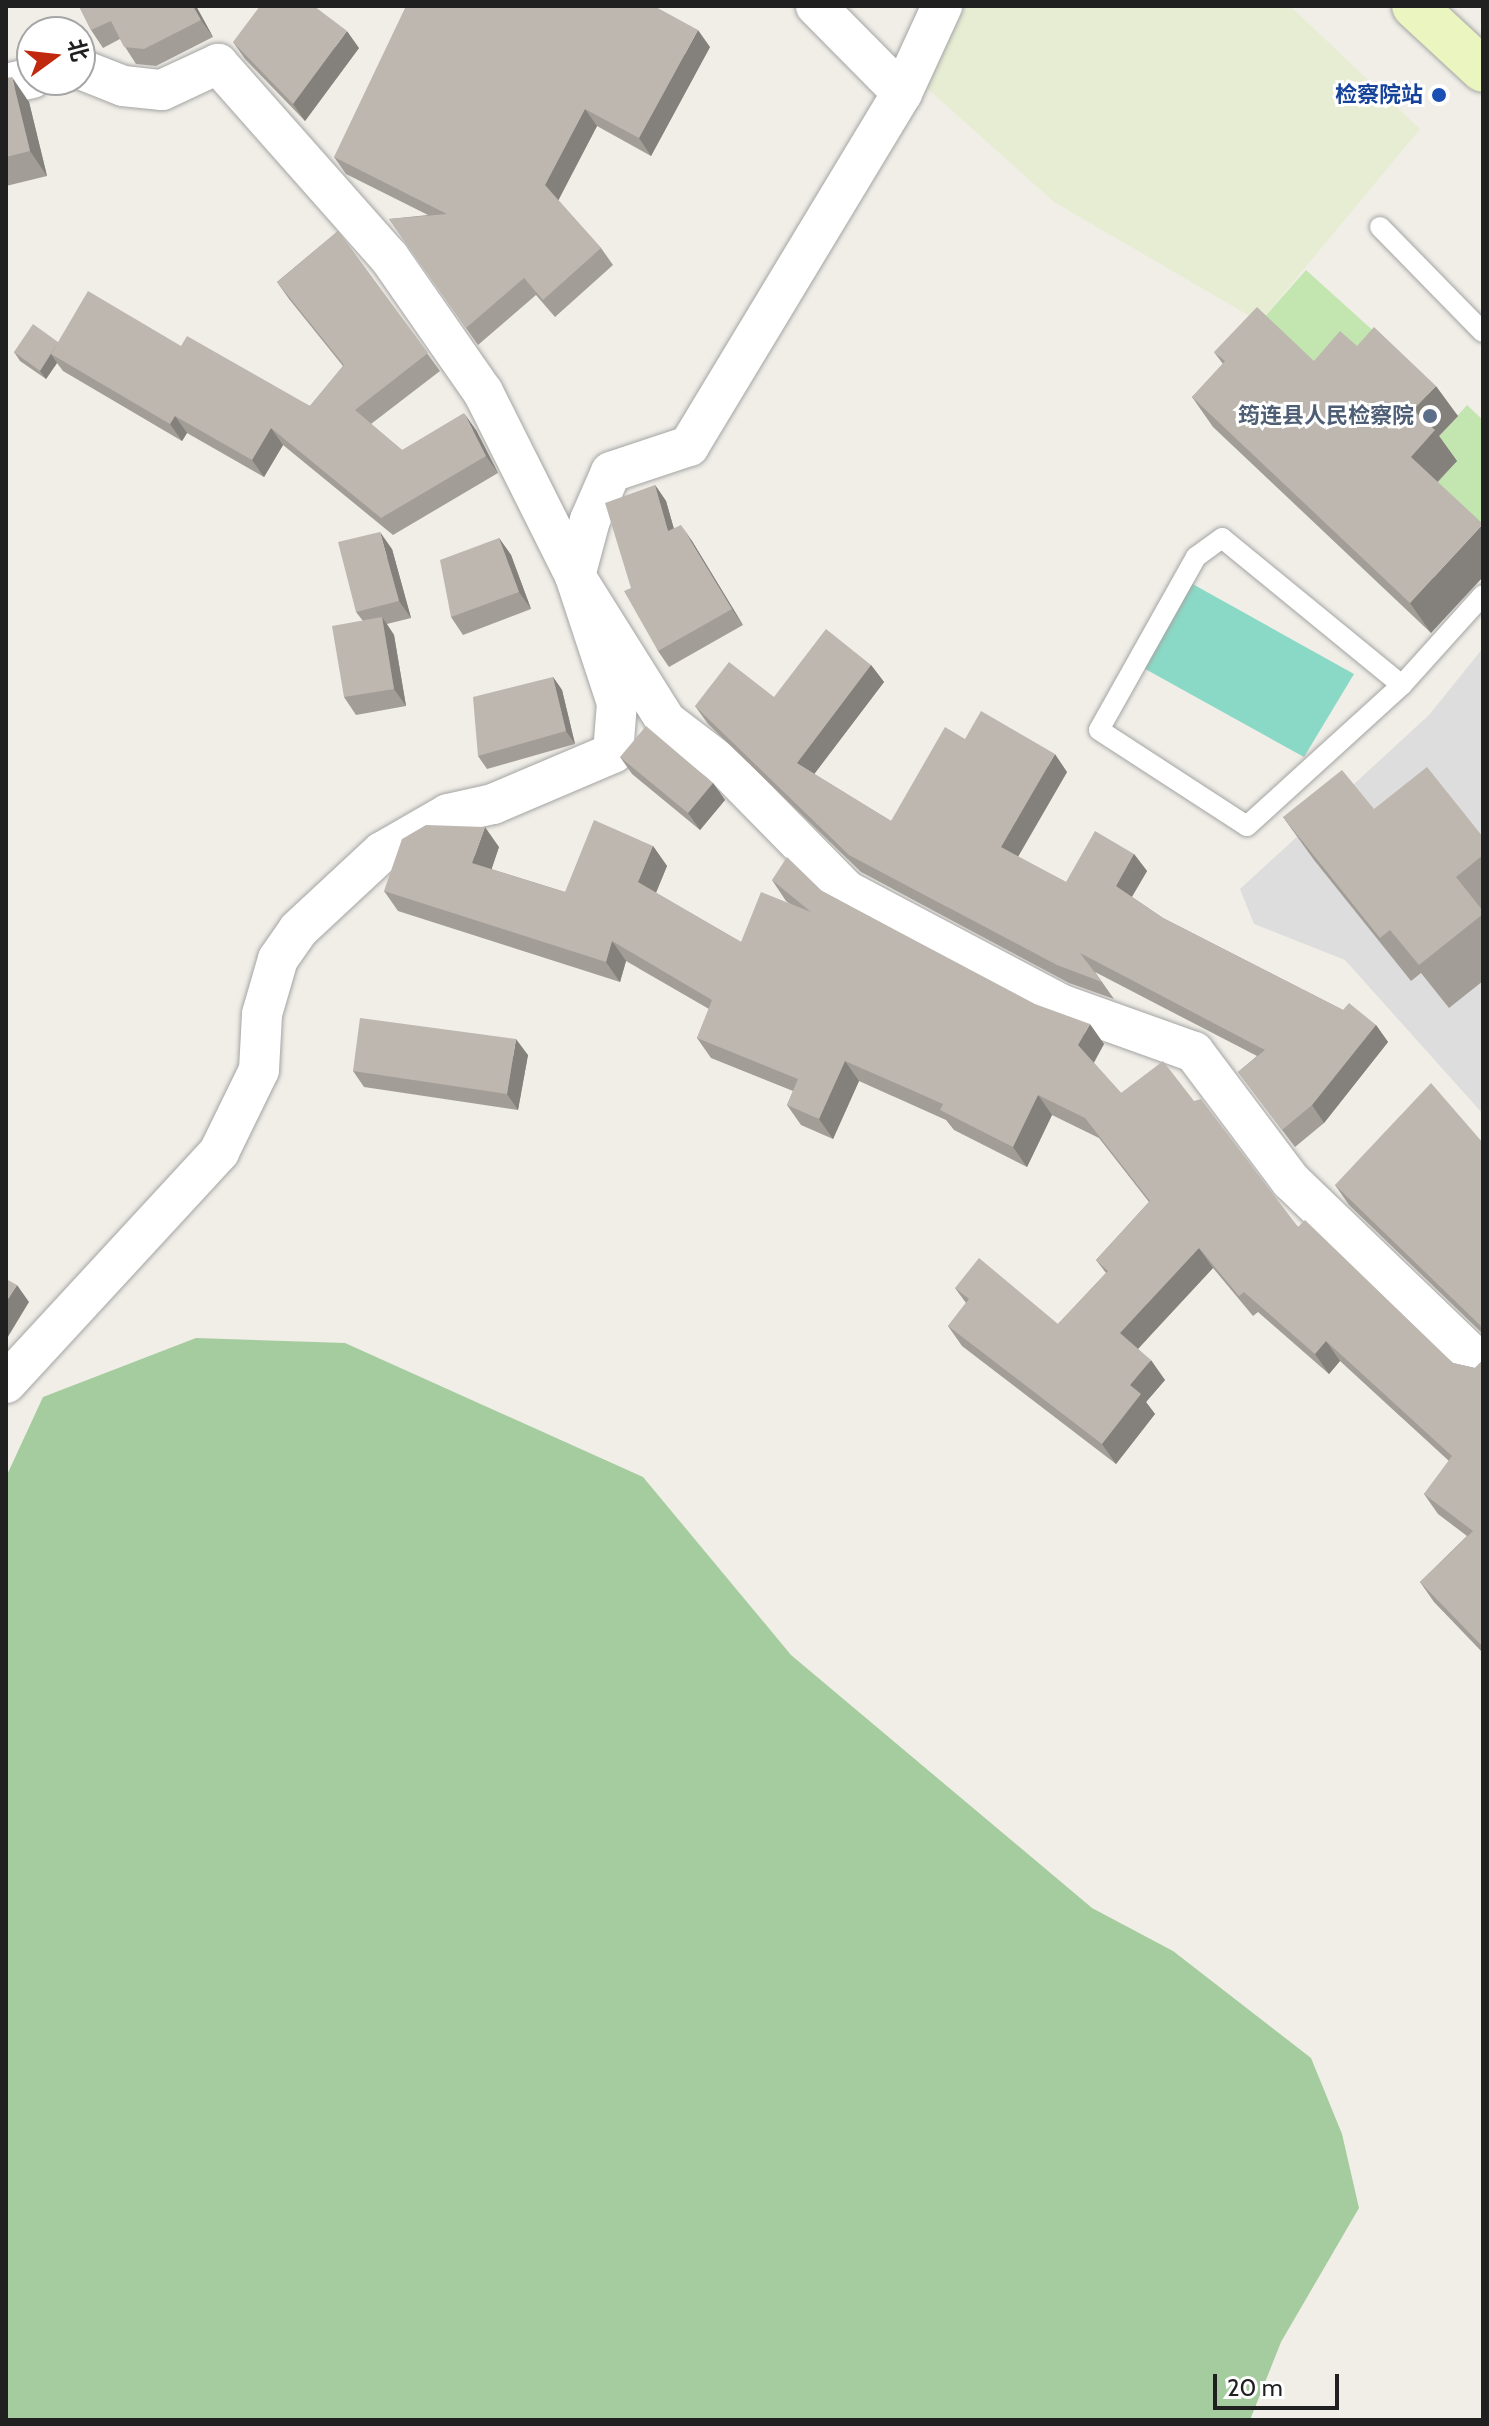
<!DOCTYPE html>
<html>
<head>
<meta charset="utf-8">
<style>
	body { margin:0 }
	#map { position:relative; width:1489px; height:2426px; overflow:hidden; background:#f0eee7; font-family:Cabin,"Noto Sans SC",sans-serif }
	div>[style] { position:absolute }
	.residential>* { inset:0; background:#dedddd }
	.farmland>* { inset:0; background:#e7edd3 }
	.grass>* { inset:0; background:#c3e6b0 }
	.forest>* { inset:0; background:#a5cc9e }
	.pitch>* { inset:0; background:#8ad9c6 }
	.roads { filter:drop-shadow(0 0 2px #a4a4a4) drop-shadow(0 0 2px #a4a4a4) }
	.lane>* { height:20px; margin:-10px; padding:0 10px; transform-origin:10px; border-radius:10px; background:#fff }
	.street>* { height:40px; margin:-20px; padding:0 20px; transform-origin:20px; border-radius:20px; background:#fff }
	.secondary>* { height:44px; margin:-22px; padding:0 22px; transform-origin:22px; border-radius:22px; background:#ebf5bf }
	.wall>* { inset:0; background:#a39d97 }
	.shaded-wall>* { inset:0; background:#84807b }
	.building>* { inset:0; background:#bdb7b0 }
	.dots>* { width:22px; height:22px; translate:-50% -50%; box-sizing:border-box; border:4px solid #fff; border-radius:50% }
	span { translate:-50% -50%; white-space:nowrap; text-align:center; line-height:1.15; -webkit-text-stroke:6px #fff; paint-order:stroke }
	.transit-label { font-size:22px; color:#164399; font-weight:700 }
	.right { translate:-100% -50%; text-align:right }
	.service-label { font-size:22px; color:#4e5e75; font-weight:700 }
	.frame { position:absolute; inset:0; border:8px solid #202020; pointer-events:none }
	.north { position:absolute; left:16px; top:16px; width:80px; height:80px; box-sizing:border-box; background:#fff; border:2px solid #a6a6a6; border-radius:50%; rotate:75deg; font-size:22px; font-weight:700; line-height:32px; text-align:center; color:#202020 }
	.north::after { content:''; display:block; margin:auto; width:28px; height:36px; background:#c1290e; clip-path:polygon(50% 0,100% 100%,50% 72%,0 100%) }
	.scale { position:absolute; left:1213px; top:2374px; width:126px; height:36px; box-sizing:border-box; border:4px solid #202020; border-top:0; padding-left:10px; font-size:24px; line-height:28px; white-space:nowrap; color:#202020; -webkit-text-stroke:6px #fff; paint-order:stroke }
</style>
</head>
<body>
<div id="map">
	<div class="residential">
		<i style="clip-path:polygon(1483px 648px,1483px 1114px,1345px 960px,1254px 924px,1240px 889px,1429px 715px)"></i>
	</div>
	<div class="farmland">
		<i style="clip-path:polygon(965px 6px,1290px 6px,1420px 129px,1260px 322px,1054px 202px,927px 88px)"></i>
	</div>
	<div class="grass">
		<i style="clip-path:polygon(1306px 270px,1399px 354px,1333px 394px,1231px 355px)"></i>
		<i style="clip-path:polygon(1467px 405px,1483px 420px,1483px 535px,1429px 476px,1435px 441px)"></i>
	</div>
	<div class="forest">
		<i style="clip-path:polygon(196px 1338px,345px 1343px,643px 1477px,791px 1655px,1092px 1908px,1173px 1951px,1311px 2058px,1342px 2134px,1359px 2208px,1281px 2342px,1250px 2420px,6px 2420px,6px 1477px,43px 1397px)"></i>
	</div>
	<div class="pitch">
		<i style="clip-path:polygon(1189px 582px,1354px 674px,1304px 757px,1138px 665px)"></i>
	</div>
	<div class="roads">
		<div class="lane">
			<i style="left:1380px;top:227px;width:147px;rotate:45.6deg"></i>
			<i style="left:1398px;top:682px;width:227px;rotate:-140.7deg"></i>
			<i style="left:1222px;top:538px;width:32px;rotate:144deg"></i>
			<i style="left:1196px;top:557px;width:198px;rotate:119.3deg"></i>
			<i style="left:1099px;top:730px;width:176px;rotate:33deg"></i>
			<i style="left:1247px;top:826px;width:210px;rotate:-42.3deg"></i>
			<i style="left:1402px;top:685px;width:121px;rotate:-48deg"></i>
		</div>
		<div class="street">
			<i style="left:816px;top:6px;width:122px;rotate:45.3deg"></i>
			<i style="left:80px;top:69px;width:46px;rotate:21.6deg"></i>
			<i style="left:123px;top:86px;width:39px;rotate:6deg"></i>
			<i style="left:162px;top:90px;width:62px;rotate:-24.9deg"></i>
			<i style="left:218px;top:64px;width:258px;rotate:48.5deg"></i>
			<i style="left:389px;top:257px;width:165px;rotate:55.2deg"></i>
			<i style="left:483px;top:392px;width:206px;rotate:63.4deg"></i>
			<i style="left:575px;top:576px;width:171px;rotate:57.9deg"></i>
			<i style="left:666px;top:721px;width:71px;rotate:37.5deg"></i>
			<i style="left:722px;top:764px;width:178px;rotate:45.5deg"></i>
			<i style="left:847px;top:891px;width:241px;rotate:27.9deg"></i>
			<i style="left:1060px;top:1004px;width:142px;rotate:19.7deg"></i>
			<i style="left:1194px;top:1052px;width:161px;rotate:53.1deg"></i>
			<i style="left:1291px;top:1181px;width:267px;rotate:43.9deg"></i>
			<i style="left:6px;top:84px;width:27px;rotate:-13deg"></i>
			<i style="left:6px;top:1383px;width:314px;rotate:-47.3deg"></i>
			<i style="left:219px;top:1152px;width:91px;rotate:-64deg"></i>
			<i style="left:259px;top:1070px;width:56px;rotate:-86.9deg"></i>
			<i style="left:262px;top:1014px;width:57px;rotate:-73.8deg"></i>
			<i style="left:278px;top:959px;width:35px;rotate:-55deg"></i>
			<i style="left:298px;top:930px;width:115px;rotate:-42.9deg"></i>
			<i style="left:382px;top:852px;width:76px;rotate:-29.9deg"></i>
			<i style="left:448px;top:814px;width:46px;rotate:-12.5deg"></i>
			<i style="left:493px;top:804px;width:130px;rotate:-23deg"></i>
			<i style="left:613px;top:753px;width:50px;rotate:-85.4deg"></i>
			<i style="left:617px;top:703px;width:134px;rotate:-108.3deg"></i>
			<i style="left:575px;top:576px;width:58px;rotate:-75deg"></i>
			<i style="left:590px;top:520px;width:52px;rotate:-66.4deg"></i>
			<i style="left:611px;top:472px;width:82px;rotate:-18.4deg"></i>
			<i style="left:689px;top:446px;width:412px;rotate:-58.9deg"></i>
			<i style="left:902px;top:93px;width:96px;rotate:-65.3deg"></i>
		</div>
		<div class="secondary">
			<i style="left:1414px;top:6px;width:94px;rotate:42.8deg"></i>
		</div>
	</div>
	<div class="wall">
		<i style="clip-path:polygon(79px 6px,196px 6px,213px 37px,156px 66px,136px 64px,120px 39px,103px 48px,91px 30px)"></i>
		<i style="clip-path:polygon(233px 42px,359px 48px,305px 121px,245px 59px)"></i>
		<i style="clip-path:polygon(710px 47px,651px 156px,597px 126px,558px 200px,601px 248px,613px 265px,555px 317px,536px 295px,478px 345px,389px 219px,428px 215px,346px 174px,334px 157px)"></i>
		<i style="clip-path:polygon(6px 78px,29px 102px,47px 176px,6px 186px)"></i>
		<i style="clip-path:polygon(338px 231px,440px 371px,371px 424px,402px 450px,476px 430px,498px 473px,393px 535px,283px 445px,264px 477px,187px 433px,182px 441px,63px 371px,57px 363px,46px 379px,20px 361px,14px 352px,58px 342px,181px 346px,310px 406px,343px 366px,289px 299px,277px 282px)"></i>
		<i style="clip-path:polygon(1357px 346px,1458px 416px,1439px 436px,1457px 461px,1438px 482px,1431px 633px,1213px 427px,1192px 397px,1223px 364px,1214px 352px,1314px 361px)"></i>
		<i style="clip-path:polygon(655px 485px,666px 501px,674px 529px,692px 541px,743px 625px,669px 667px,658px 651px,631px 588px)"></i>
		<i style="clip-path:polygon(499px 538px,511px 555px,531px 609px,463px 635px,451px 617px)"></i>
		<i style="clip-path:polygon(392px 549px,411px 618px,387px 624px,394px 635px,406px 706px,356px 715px,344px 697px,363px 621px,356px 612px)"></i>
		<i style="clip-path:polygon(871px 665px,884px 682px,814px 774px,891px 821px,965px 739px,1067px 772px,1018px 857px,1066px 882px,1134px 854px,1147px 871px,1132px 897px,1163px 918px,1343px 1010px,1376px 1025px,1388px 1042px,1324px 1123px,1295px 1147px,1238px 1072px,1257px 1056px,1095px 972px,1114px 999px,1069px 983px,861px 872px,708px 724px,695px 706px,774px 697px)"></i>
		<i style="clip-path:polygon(553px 677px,562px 690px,575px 744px,487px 769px,478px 756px)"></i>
		<i style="clip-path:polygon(620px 757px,713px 783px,725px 800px,700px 830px,632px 774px)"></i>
		<i style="clip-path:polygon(1374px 809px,1483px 837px,1483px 981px,1449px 1008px,1421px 973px,1411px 981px,1314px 860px,1283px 817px)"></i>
		<i style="clip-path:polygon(653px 846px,667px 866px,656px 893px,741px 942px,790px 904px,786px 901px,772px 880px,822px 891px,1104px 1044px,1094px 1063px,1121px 1093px,1194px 1101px,1298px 1227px,1453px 1363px,1475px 1368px,1483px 1360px,1483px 1653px,1434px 1602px,1420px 1582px,1467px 1536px,1438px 1514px,1424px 1494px,1449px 1461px,1340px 1361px,1329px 1374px,1258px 1312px,1253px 1316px,1213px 1268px,1138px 1349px,1165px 1380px,1146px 1402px,1155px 1414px,1116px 1464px,962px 1346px,948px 1326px,966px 1303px,955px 1288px,1058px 1324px,1106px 1273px,1096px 1260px,1149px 1202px,1099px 1138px,1052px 1115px,1027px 1167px,954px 1130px,946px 1120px,859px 1081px,833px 1139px,801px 1125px,787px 1105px,793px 1091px,711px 1058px,697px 1038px,709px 1009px,626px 961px,620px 982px,398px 911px,384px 891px,499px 847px,491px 869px,565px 892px)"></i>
		<i style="clip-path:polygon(528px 1055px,518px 1110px,364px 1087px,353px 1071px)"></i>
		<i style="clip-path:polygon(1483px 1143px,1483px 1334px,1349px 1205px,1335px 1185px)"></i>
	</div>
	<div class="shaded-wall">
		<i style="clip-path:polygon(193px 6px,196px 6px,213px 37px,201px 20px)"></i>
		<i style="clip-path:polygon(698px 30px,710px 47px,651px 156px,639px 138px)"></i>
		<i style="clip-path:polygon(347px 31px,359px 48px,305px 121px,293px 104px)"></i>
		<i style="clip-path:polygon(12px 77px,29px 102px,47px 176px,30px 151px)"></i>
		<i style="clip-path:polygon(585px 109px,597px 126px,557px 203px,545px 185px)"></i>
		<i style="clip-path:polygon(51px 354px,57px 363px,46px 379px,40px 371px)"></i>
		<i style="clip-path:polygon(1436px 386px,1458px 416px,1439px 436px,1457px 461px,1432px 487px,1411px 457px,1413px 410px)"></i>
		<i style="clip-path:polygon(464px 413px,476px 430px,498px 473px,486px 456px)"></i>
		<i style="clip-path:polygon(175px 416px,187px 433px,182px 441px,170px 424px)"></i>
		<i style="clip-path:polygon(271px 428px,283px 445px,264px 477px,252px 460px)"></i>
		<i style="clip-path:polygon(655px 485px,666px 501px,679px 547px,668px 531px)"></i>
		<i style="clip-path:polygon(1483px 524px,1483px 577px,1431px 633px,1410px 603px)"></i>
		<i style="clip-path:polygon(681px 525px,692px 541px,743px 625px,732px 609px)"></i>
		<i style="clip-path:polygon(380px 532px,392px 549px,411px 618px,399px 601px)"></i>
		<i style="clip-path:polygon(499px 538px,511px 555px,531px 609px,519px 592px)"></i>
		<i style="clip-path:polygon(382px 617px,394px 635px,406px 706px,394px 689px)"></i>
		<i style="clip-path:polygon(871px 665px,884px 682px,809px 781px,797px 763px)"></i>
		<i style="clip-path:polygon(553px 677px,562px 690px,575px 744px,566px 731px)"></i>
		<i style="clip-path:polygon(1055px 754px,1067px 772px,1013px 865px,1001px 847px)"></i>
		<i style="clip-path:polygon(713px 783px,725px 800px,700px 830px,688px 813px)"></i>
		<i style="clip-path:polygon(485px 827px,499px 847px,487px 883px,472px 863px)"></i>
		<i style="clip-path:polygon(653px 846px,667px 866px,652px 902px,638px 882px)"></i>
		<i style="clip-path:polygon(1134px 854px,1147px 871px,1128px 903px,1116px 886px)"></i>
		<i style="clip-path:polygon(612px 941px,626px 961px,620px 982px,606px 962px)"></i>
		<i style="clip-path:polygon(1090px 1024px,1104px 1044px,1092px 1065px,1078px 1045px)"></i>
		<i style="clip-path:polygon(1376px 1025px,1388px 1042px,1324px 1123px,1312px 1105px)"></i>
		<i style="clip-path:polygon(516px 1039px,528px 1055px,518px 1110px,507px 1094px)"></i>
		<i style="clip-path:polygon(845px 1061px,859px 1081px,833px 1139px,819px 1119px)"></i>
		<i style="clip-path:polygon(1038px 1095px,1052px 1115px,1027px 1167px,1013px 1147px)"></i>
		<i style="clip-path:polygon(1199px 1248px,1213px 1268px,1134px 1353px,1120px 1333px)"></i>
		<i style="clip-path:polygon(17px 1285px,29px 1302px,6px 1340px,6px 1302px)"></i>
		<i style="clip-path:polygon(1326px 1341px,1340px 1361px,1329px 1374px,1315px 1354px)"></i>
		<i style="clip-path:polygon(1151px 1360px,1165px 1380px,1146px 1402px,1155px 1414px,1116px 1464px,1102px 1444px,1130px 1385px)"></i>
	</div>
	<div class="building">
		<i style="clip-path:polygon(79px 6px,193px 6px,201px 20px,144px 49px,124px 47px,111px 21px,91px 30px)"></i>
		<i style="clip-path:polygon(260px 6px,314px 6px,347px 31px,293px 104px,233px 42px)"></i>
		<i style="clip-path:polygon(406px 6px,654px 6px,698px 30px,639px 138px,585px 109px,545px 185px,601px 248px,543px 300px,524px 278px,466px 328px,389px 219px,447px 214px,334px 157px)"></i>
		<i style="clip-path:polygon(12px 77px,30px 151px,6px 157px,6px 78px)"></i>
		<i style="clip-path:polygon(338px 231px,428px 353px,355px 410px,402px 450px,464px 413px,486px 456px,381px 518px,271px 428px,252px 460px,175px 416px,170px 424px,51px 354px,88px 291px,181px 346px,187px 336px,310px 406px,344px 365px,277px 282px)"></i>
		<i style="clip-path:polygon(1257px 307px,1314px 361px,1340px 331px,1357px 346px,1374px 327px,1436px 386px,1413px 410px,1435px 430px,1411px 457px,1483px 524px,1410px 603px,1192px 397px,1225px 361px,1214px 352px)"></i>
		<i style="clip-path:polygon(33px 324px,58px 342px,40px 371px,14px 352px)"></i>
		<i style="clip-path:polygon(655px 485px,668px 531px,681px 525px,732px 609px,658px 651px,624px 591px,631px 588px,605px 503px)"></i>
		<i style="clip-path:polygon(380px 532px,399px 601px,356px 612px,338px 542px)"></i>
		<i style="clip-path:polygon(499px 538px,519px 592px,451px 617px,440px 560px)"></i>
		<i style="clip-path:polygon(382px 617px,394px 689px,344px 697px,332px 626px)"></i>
		<i style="clip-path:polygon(826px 629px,871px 665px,797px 763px,891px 821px,945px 727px,965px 739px,981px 711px,1055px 754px,1001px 847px,1066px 882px,1095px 831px,1134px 854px,1116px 886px,1163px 918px,1343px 1010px,1349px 1003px,1376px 1025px,1312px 1105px,1282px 1130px,1238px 1072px,1265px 1050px,1080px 953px,1102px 982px,1057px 965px,849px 855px,695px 706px,729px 662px,774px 697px)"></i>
		<i style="clip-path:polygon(553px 677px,566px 731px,478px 756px,473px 697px)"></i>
		<i style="clip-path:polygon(646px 726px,713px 783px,688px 813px,620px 757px)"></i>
		<i style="clip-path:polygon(1427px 767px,1483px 837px,1483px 855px,1456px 877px,1483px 911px,1483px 914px,1419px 965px,1390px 930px,1380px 938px,1283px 817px,1342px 770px,1374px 809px)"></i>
		<i style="clip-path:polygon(594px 820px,653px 846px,638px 882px,741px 942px,761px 892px,811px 912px,772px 880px,787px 857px,822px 891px,1035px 1004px,1090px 1024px,1078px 1045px,1121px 1093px,1163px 1061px,1194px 1101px,1201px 1099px,1298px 1227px,1305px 1220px,1453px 1363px,1475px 1368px,1483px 1360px,1483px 1647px,1420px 1582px,1473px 1531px,1424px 1494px,1452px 1456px,1326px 1341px,1315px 1354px,1244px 1292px,1239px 1296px,1199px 1248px,1120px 1333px,1151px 1360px,1130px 1385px,1141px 1394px,1102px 1444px,948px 1326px,969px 1299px,955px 1288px,979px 1258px,1058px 1324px,1108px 1271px,1096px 1260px,1150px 1201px,1085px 1118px,1038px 1095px,1013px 1147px,940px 1110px,943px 1104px,845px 1061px,819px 1119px,787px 1105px,798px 1079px,697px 1038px,712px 1000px,612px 941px,606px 962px,384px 891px,402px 839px,426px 825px,485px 827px,472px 863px,565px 892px)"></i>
		<i style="clip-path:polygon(360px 1018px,516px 1039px,507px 1094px,353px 1071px)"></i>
		<i style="clip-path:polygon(1431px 1083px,1483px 1143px,1483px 1328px,1335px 1185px)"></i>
		<i style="clip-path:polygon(6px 1279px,17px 1285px,6px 1302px)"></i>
	</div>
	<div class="dots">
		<i style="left:1439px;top:95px;background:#1a4fb4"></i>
		<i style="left:1430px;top:416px;background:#5c6f8a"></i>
	</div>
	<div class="transit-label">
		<span class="right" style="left:1423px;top:95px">检察院站</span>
	</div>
	<div class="service-label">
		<span class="right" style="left:1414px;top:416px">筠连县人民检察院</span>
	</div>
	<div class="frame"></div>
	<div class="north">北</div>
	<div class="scale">20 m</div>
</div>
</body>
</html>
